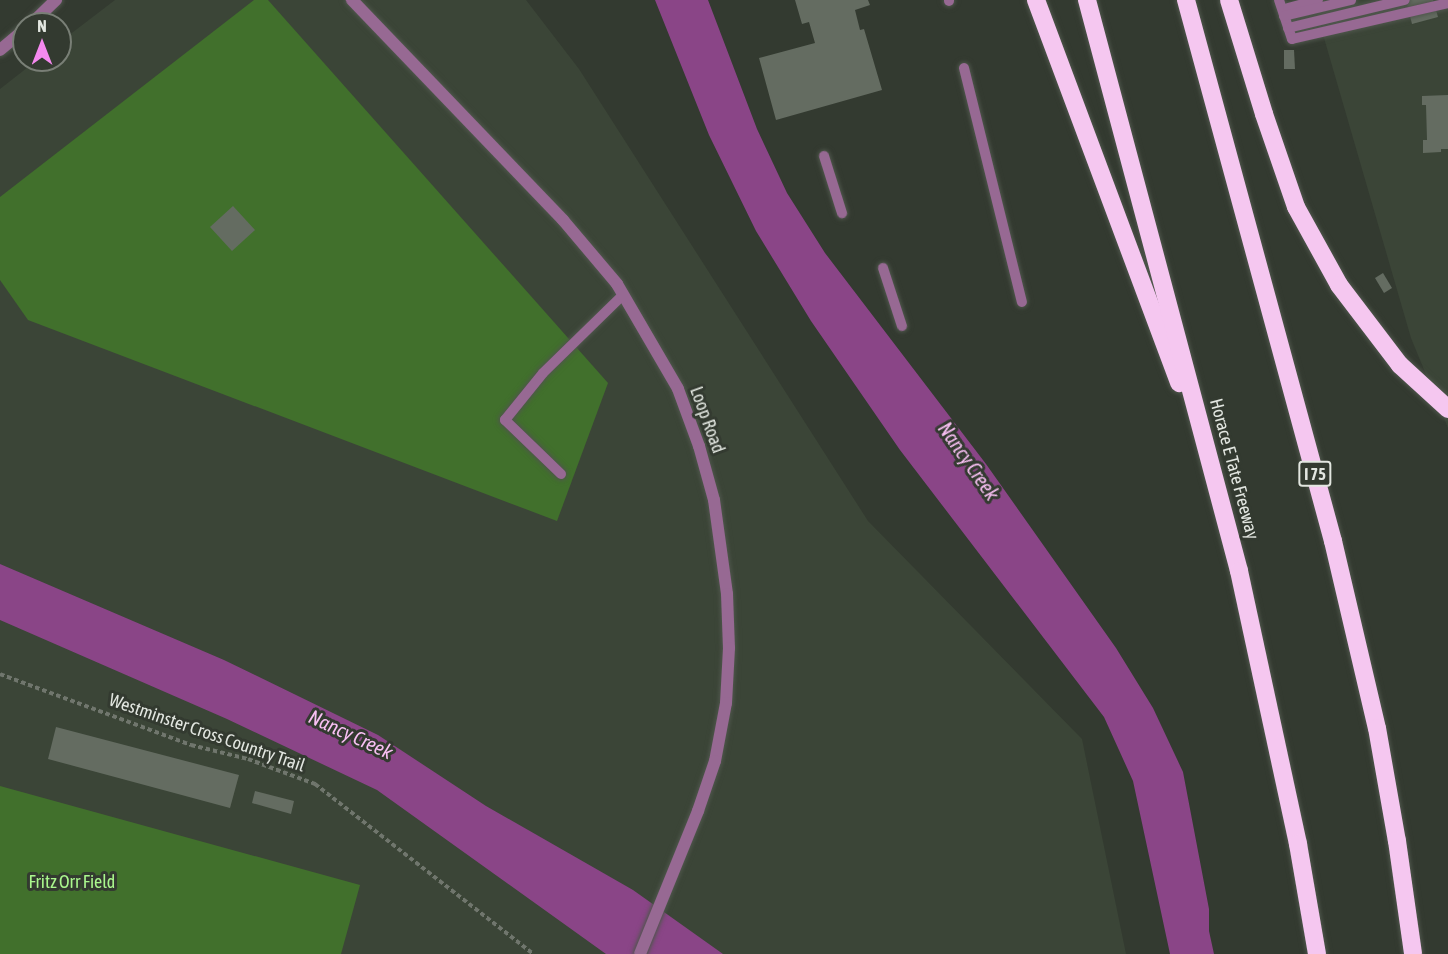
<!DOCTYPE html>
<html>
<head>
<meta charset="utf-8">
<style>
	body { margin:0 }
	#map { position:relative; width:1448px; height:954px; overflow:hidden; background:#333a30; font-family:"Asap Condensed",sans-serif }
	div>[style] { position:absolute }
	.built>* { inset:0; background:#3b4537 }
	.green>* { inset:0; background:#41702c }
	.water>* { inset:0; background:#8a4587 }
	.building>* { inset:0; background:#646c61 }
	.path>* { height:4px; margin-top:-2px; transform-origin:0; background:repeating-linear-gradient(90deg,#70766d 0 4.5px,transparent 0 7.5px) }
	.roads { filter:drop-shadow(0 0 2px #4f564c) drop-shadow(0 0 2px #4f564c) }
	.service>* { height:10px; margin:-5px; padding:0 5px; transform-origin:5px; border-radius:5px; background:#976993 }
	.minor>* { height:12px; margin:-6px; padding:0 6px; transform-origin:6px; border-radius:6px; background:#976993 }
	.tertiary>* { height:12px; margin:-6px; padding:0 6px; transform-origin:6px; border-radius:6px; background:#976993 }
	.motorway>* { height:18px; margin:-9px; padding:0 9px; transform-origin:9px; border-radius:9px; background:#f5c7f0 }
	span { translate:-50% -50%; white-space:nowrap; text-align:center; line-height:1.15; -webkit-text-stroke:6px #333a30; paint-order:stroke }
	.shield-label span { padding:2px 4px; background:#333a30; border:2px solid; border-radius:4px; -webkit-text-stroke-width:0 }
	.shield-label { font-size:16px; color:#e2e6e0; font-weight:700 }
	.street-label { font-size:18px; color:#e2e6e0 }
	.park-label { font-size:18px; color:#aaf78d }
	.water-label { font-size:20px; color:#f8bff3; font-style:italic }
	.north { position:absolute; left:12px; top:12px; width:60px; height:60px; box-sizing:border-box; background:#333a30; border:2px solid #797f76; border-radius:50%; rotate:0deg; font-size:16px; font-weight:700; line-height:24px; text-align:center; color:#e2e6e0 }
	.north::after { content:''; display:block; margin:auto; width:21px; height:27px; background:#f589ef; clip-path:polygon(50% 0,100% 100%,50% 72%,0 100%) }
</style>
</head>
<body>
<div id="map">
	<div class="built">
		<i style="clip-path:polygon(115px 0,526px 0,579px 69px,868px 521px,1082px 739px,1126px 954px,0 954px,0 89px,37px 60px,60px 60px,60px 42px)"></i>
		<i style="clip-path:polygon(1313px 0,1448px 0,1448px 428px,1411px 338px)"></i>
	</div>
	<div class="green">
		<i style="clip-path:polygon(254px 0,268px 0,608px 383px,557px 521px,28px 320px,0 280px,0 197px)"></i>
		<i style="clip-path:polygon(0 786px,360px 885px,341px 954px,0 954px)"></i>
	</div>
	<div class="water">
		<i style="clip-path:polygon(655px 0,708px 0,757px 129px,787px 193px,825px 253px,986px 464px,1116px 648px,1153px 708px,1183px 772px,1209px 909px,1209px 931px,1214px 954px,1170px 954px,1133px 781px,1104px 717px,900px 450px,811px 321px,756px 231px,709px 135px)"></i>
		<i style="clip-path:polygon(0 564px,224px 660px,378px 735px,486px 806px,633px 890px,723px 954px,606px 954px,377px 790px,227px 719px,0 620px)"></i>
	</div>
	<div class="building">
		<i style="clip-path:polygon(795px 0,868px 0,870px 5px,855px 10px,860px 30px,864px 29px,882px 90px,776px 120px,759px 58px,815px 43px,809px 22px,802px 24px)"></i>
		<i style="clip-path:polygon(1406px 0,1433px 0,1438px 17px,1412px 24px)"></i>
		<i style="clip-path:polygon(1284px 50px,1294px 50px,1295px 69px,1284px 69px)"></i>
		<i style="clip-path:polygon(1448px 95px,1448px 149px,1441px 149px,1441px 152px,1423px 153px,1423px 140px,1427px 140px,1426px 105px,1422px 105px,1422px 96px)"></i>
		<i style="clip-path:polygon(233px 206px,255px 230px,232px 251px,210px 227px)"></i>
		<i style="clip-path:polygon(1383px 273px,1392px 288px,1384px 293px,1375px 278px)"></i>
		<i style="clip-path:polygon(56px 727px,239px 775px,230px 808px,48px 759px)"></i>
		<i style="clip-path:polygon(255px 791px,294px 801px,291px 814px,252px 803px)"></i>
	</div>
	<div class="path">
		<i style="left:0;top:674px;width:204px;rotate:20.4deg"></i>
		<i style="left:191px;top:745px;width:59px;rotate:13.8deg"></i>
		<i style="left:248px;top:759px;width:72px;rotate:20.5deg"></i>
		<i style="left:315px;top:784px;width:276px;rotate:37.9deg"></i>
	</div>
	<div class="roads">
		<div class="service">
			<i style="left:949px;top:0;width:1px;rotate:90deg"></i>
			<i style="left:1279px;top:0;width:41px;rotate:71.6deg"></i>
			<i style="left:1292px;top:39px;width:160px;rotate:-13deg"></i>
			<i style="left:1288px;top:8px;width:31px;rotate:-15deg"></i>
			<i style="left:1284px;top:16px;width:69px;rotate:-13.4deg"></i>
			<i style="left:1288px;top:28px;width:120px;rotate:-13.5deg"></i>
			<i style="left:964px;top:68px;width:241px;rotate:76.1deg"></i>
			<i style="left:824px;top:156px;width:60px;rotate:72.5deg"></i>
			<i style="left:883px;top:268px;width:61px;rotate:71.9deg"></i>
			<i style="left:561px;top:474px;width:78px;rotate:-136deg"></i>
			<i style="left:505px;top:420px;width:60px;rotate:-51deg"></i>
			<i style="left:543px;top:373px;width:112px;rotate:-44.3deg"></i>
		</div>
		<div class="minor">
			<i style="left:352px;top:0;width:305px;rotate:46.2deg"></i>
			<i style="left:563px;top:220px;width:84px;rotate:49.8deg"></i>
			<i style="left:617px;top:284px;width:121px;rotate:59.8deg"></i>
			<i style="left:678px;top:389px;width:61px;rotate:69.8deg"></i>
			<i style="left:699px;top:446px;width:56px;rotate:74.5deg"></i>
			<i style="left:714px;top:500px;width:95px;rotate:82.1deg"></i>
			<i style="left:727px;top:594px;width:54px;rotate:87.9deg"></i>
			<i style="left:729px;top:648px;width:55px;rotate:93.1deg"></i>
			<i style="left:726px;top:703px;width:59px;rotate:100.7deg"></i>
			<i style="left:715px;top:761px;width:53px;rotate:108.8deg"></i>
			<i style="left:698px;top:811px;width:154px;rotate:112.1deg"></i>
		</div>
		<div class="tertiary">
			<i style="left:31px;top:24px;width:35px;rotate:-44deg"></i>
			<i style="left:0;top:50px;width:31px;rotate:-40deg"></i>
		</div>
		<div class="motorway">
			<i style="left:1036px;top:0;width:409px;rotate:69.5deg"></i>
			<i style="left:1087px;top:0;width:591px;rotate:75.09deg"></i>
			<i style="left:1239px;top:571px;width:279px;rotate:77.8deg"></i>
			<i style="left:1298px;top:844px;width:112px;rotate:80.2deg"></i>
			<i style="left:1186px;top:0;width:561px;rotate:74.8deg"></i>
			<i style="left:1333px;top:541px;width:192px;rotate:76.8deg"></i>
			<i style="left:1377px;top:728px;width:115px;rotate:80deg"></i>
			<i style="left:1397px;top:841px;width:114px;rotate:81.9deg"></i>
			<i style="left:1229px;top:0;width:119px;rotate:72.9deg"></i>
			<i style="left:1264px;top:114px;width:98px;rotate:71deg"></i>
			<i style="left:1296px;top:207px;width:89px;rotate:61.1deg"></i>
			<i style="left:1339px;top:285px;width:101px;rotate:52.7deg"></i>
			<i style="left:1400px;top:365px;width:65px;rotate:42.5deg"></i>
		</div>
	</div>
	<div class="shield-label">
		<span style="left:1315px;top:474px">I 75</span>
	</div>
	<div class="street-label">
		<span style="left:707px;top:420px;rotate:70deg">Loop Road</span>
		<span style="left:1234px;top:469px;rotate:75deg">Horace E Tate Freeway</span>
		<span style="left:207px;top:733px;rotate:19deg">Westminster Cross Country Trail</span>
	</div>
	<div class="park-label">
		<span style="left:72px;top:882px">Fritz Orr Field</span>
	</div>
	<div class="water-label">
		<span style="left:969px;top:461px;rotate:55deg">Nancy Creek</span>
		<span style="left:351px;top:734px;rotate:25deg">Nancy Creek</span>
	</div>
	<div class="north">N</div>
</div>
</body>
</html>
